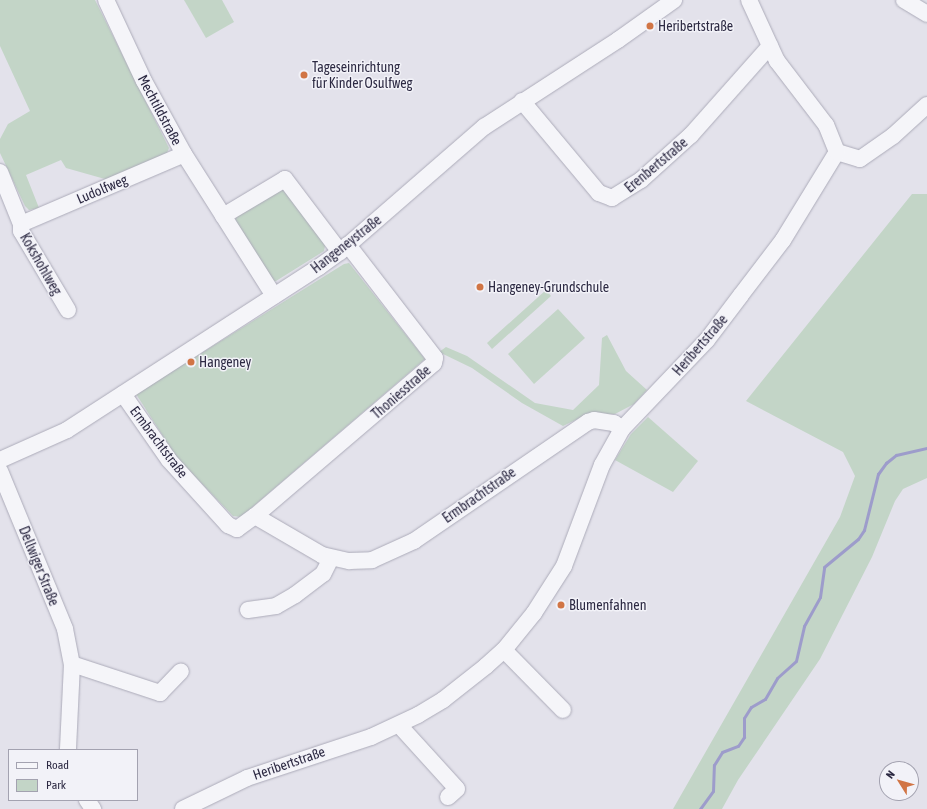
<!DOCTYPE html>
<html>
<head>
<meta charset="utf-8">
<style>
	body { margin:0 }
	#map { position:relative; width:927px; height:809px; overflow:hidden; background:#e3e2eb; font-family:"Asap Condensed",sans-serif }
	div>[style] { position:absolute }
	.green>* { inset:0; background:#c3d5c7 }
	.stream>* { height:3px; margin:-1.5px; padding:0 1.5px; transform-origin:1.5px; border-radius:1.5px; background:#9d9ccb }
	.roads { filter:drop-shadow(0 0 1px #acabb9) drop-shadow(0 0 1px #acabb9) }
	.minor>* { height:16px; margin:-8px; padding:0 8px; transform-origin:8px; border-radius:8px; background:#f5f5f9 }
	.dots>* { width:11px; height:11px; translate:-50% -50%; box-sizing:border-box; border:2px solid #f2f2f8; border-radius:50% }
	span { translate:-50% -50%; white-space:nowrap; text-align:center; line-height:1.15; -webkit-text-stroke:3px #f2f2f8; paint-order:stroke }
	.poi-label { font-size:14px; color:#2d2a43 }
	.left { translate:0 -50%; text-align:left }
	.street-label { font-size:14px; color:#2d2a43 }
	.legend { position:absolute; left:8px; top:749px; width:130px; height:52px; box-sizing:border-box; background:#f2f2f8; border:1px solid #a3a2b0; margin:0; padding:5px 7px; list-style:none; font-size:12px; color:#2d2a43 }
	.legend li { display:flex; align-items:center; gap:8px; height:20px }
	.legend b { width:20px; border:1px solid #a3a2b0 }
	.north { position:absolute; left:879px; top:761px; width:40px; height:40px; box-sizing:border-box; background:#f2f2f8; border:1px solid #a3a2b0; border-radius:50%; rotate:307deg; font-size:11px; font-weight:700; line-height:16px; text-align:center; color:#2d2a43 }
	.north::after { content:''; display:block; margin:auto; width:14px; height:18px; background:#d17545; clip-path:polygon(50% 0,100% 100%,50% 72%,0 100%) }
</style>
</head>
<body>
<div id="map">
	<div class="green">
		<i style="clip-path:polygon(0 0,95px 0,169px 148px,167px 153px,112px 181px,66px 168px,61px 160px,26px 175px,39px 208px,29px 210px,25px 206px,0 153px,0 139px,8px 124px,30px 111px,0 46px)"></i>
		<i style="clip-path:polygon(184px 0,222px 0,234px 22px,206px 38px)"></i>
		<i style="clip-path:polygon(281px 185px,326px 240px,324px 251px,276px 281px,273px 281px,235px 222px,238px 211px)"></i>
		<i style="clip-path:polygon(912px 194px,927px 194px,927px 478px,903px 489px,895px 501px,872px 557px,820px 659px,738px 780px,722px 809px,673px 809px,840px 517px,855px 476px,843px 452px,746px 401px)"></i>
		<i style="clip-path:polygon(349px 263px,425px 359px,241px 517px,233px 516px,177px 458px,136px 394px,344px 264px)"></i>
		<i style="clip-path:polygon(546px 290px,551px 296px,492px 349px,487px 343px)"></i>
		<i style="clip-path:polygon(558px 309px,585px 338px,534px 384px,508px 354px)"></i>
		<i style="clip-path:polygon(607px 335px,626px 371px,647px 390px,634px 404px,615px 414px,588px 414px,563px 426px,522px 403px,472px 368px,439px 352px,446px 347px,467px 356px,535px 403px,573px 410px,599px 385px,602px 338px)"></i>
		<i style="clip-path:polygon(648px 417px,698px 461px,673px 492px,615px 460px,631px 434px)"></i>
	</div>
	<div class="stream">
		<i style="left:700px;top:809px;width:22px;rotate:-54deg"></i>
		<i style="left:713px;top:791px;width:26px;rotate:-88deg"></i>
		<i style="left:714px;top:765px;width:15px;rotate:-58deg"></i>
		<i style="left:722px;top:752px;width:17px;rotate:-21deg"></i>
		<i style="left:738px;top:746px;width:11px;rotate:-56deg"></i>
		<i style="left:744px;top:737px;width:19px;rotate:-90deg"></i>
		<i style="left:744px;top:718px;width:13px;rotate:-58deg"></i>
		<i style="left:751px;top:707px;width:16px;rotate:-30deg"></i>
		<i style="left:765px;top:699px;width:24px;rotate:-60deg"></i>
		<i style="left:777px;top:678px;width:25px;rotate:-42deg"></i>
		<i style="left:796px;top:661px;width:36px;rotate:-77deg"></i>
		<i style="left:804px;top:626px;width:33px;rotate:-61deg"></i>
		<i style="left:820px;top:597px;width:30px;rotate:-82deg"></i>
		<i style="left:824px;top:567px;width:44px;rotate:-39.5deg"></i>
		<i style="left:858px;top:539px;width:11px;rotate:-56deg"></i>
		<i style="left:864px;top:530px;width:58px;rotate:-76deg"></i>
		<i style="left:878px;top:474px;width:14px;rotate:-54deg"></i>
		<i style="left:886px;top:463px;width:13px;rotate:-39deg"></i>
		<i style="left:896px;top:455px;width:32px;rotate:-13deg"></i>
	</div>
	<div class="roads">
		<div class="minor">
			<i style="left:106px;top:0;width:89px;rotate:64.9deg"></i>
			<i style="left:144px;top:81px;width:83px;rotate:61.3deg"></i>
			<i style="left:184px;top:154px;width:168px;rotate:57.6deg"></i>
			<i style="left:904px;top:0;width:27px;rotate:31deg"></i>
			<i style="left:522px;top:101px;width:120px;rotate:50.1deg"></i>
			<i style="left:599px;top:193px;width:14px;rotate:21deg"></i>
			<i style="left:612px;top:198px;width:34px;rotate:-32deg"></i>
			<i style="left:641px;top:180px;width:67px;rotate:-42deg"></i>
			<i style="left:691px;top:135px;width:119px;rotate:-48.4deg"></i>
			<i style="left:837px;top:152px;width:24px;rotate:17deg"></i>
			<i style="left:860px;top:159px;width:40px;rotate:-34.9deg"></i>
			<i style="left:893px;top:136px;width:46px;rotate:-42.4deg"></i>
			<i style="left:0;top:172px;width:56px;rotate:68deg"></i>
			<i style="left:21px;top:224px;width:7px;rotate:90deg"></i>
			<i style="left:21px;top:231px;width:92px;rotate:59.3deg"></i>
			<i style="left:223px;top:216px;width:72px;rotate:-30.8deg"></i>
			<i style="left:285px;top:179px;width:91px;rotate:53deg"></i>
			<i style="left:21px;top:224px;width:177px;rotate:-23.2deg"></i>
			<i style="left:123px;top:394px;width:80px;rotate:55.1deg"></i>
			<i style="left:169px;top:460px;width:88px;rotate:47.8deg"></i>
			<i style="left:228px;top:525px;width:10px;rotate:24deg"></i>
			<i style="left:237px;top:529px;width:22px;rotate:-36deg"></i>
			<i style="left:255px;top:516px;width:78px;rotate:30.2deg"></i>
			<i style="left:322px;top:555px;width:28px;rotate:13deg"></i>
			<i style="left:349px;top:561px;width:23px;rotate:-2deg"></i>
			<i style="left:372px;top:560px;width:46px;rotate:-24.3deg"></i>
			<i style="left:414px;top:541px;width:211px;rotate:-34.4deg"></i>
			<i style="left:588px;top:422px;width:6px;rotate:-18deg"></i>
			<i style="left:594px;top:420px;width:20px;rotate:9deg"></i>
			<i style="left:614px;top:423px;width:10px;rotate:37deg"></i>
			<i style="left:0;top:460px;width:73px;rotate:-24.1deg"></i>
			<i style="left:67px;top:430px;width:300px;rotate:-32.9deg"></i>
			<i style="left:319px;top:267px;width:26px;rotate:-36deg"></i>
			<i style="left:340px;top:252px;width:191px;rotate:-41deg"></i>
			<i style="left:484px;top:127px;width:160px;rotate:-33deg"></i>
			<i style="left:618px;top:40px;width:69px;rotate:-35.5deg"></i>
			<i style="left:0;top:471px;width:171px;rotate:67.6deg"></i>
			<i style="left:65px;top:629px;width:36px;rotate:79deg"></i>
			<i style="left:72px;top:664px;width:86px;rotate:92.7deg"></i>
			<i style="left:255px;top:516px;width:235px;rotate:-40.5deg"></i>
			<i style="left:434px;top:363px;width:5px;rotate:-79deg"></i>
			<i style="left:435px;top:358px;width:143px;rotate:-127.6deg"></i>
			<i style="left:248px;top:610px;width:28px;rotate:-8deg"></i>
			<i style="left:276px;top:606px;width:22px;rotate:-30deg"></i>
			<i style="left:295px;top:595px;width:35px;rotate:-37deg"></i>
			<i style="left:323px;top:574px;width:18px;rotate:-63deg"></i>
			<i style="left:504px;top:650px;width:84px;rotate:45.5deg"></i>
			<i style="left:72px;top:664px;width:93px;rotate:18.2deg"></i>
			<i style="left:160px;top:693px;width:30px;rotate:-46deg"></i>
			<i style="left:399px;top:725px;width:86px;rotate:47.8deg"></i>
			<i style="left:457px;top:789px;width:12px;rotate:138deg"></i>
			<i style="left:87px;top:800px;width:11px;rotate:56deg"></i>
			<i style="left:183px;top:809px;width:71px;rotate:-25.8deg"></i>
			<i style="left:247px;top:778px;width:131px;rotate:-18.3deg"></i>
			<i style="left:371px;top:737px;width:52px;rotate:-25.1deg"></i>
			<i style="left:418px;top:715px;width:29px;rotate:-31deg"></i>
			<i style="left:443px;top:700px;width:55px;rotate:-38.3deg"></i>
			<i style="left:486px;top:666px;width:24px;rotate:-42deg"></i>
			<i style="left:504px;top:650px;width:48px;rotate:-51deg"></i>
			<i style="left:534px;top:613px;width:56px;rotate:-57.4deg"></i>
			<i style="left:564px;top:566px;width:108px;rotate:-69.4deg"></i>
			<i style="left:602px;top:465px;width:41px;rotate:-60.9deg"></i>
			<i style="left:622px;top:429px;width:123px;rotate:-46.3deg"></i>
			<i style="left:707px;top:340px;width:56px;rotate:-52.9deg"></i>
			<i style="left:741px;top:295px;width:69px;rotate:-52.6deg"></i>
			<i style="left:783px;top:240px;width:103px;rotate:-58.5deg"></i>
			<i style="left:837px;top:152px;width:29px;rotate:-112deg"></i>
			<i style="left:826px;top:125px;width:81px;rotate:-127.4deg"></i>
			<i style="left:777px;top:61px;width:67px;rotate:-114.7deg"></i>
		</div>
	</div>
	<div class="dots">
		<i style="left:650px;top:26px;background:#d17545"></i>
		<i style="left:304px;top:75px;background:#d17545"></i>
		<i style="left:480px;top:287px;background:#d17545"></i>
		<i style="left:191px;top:362px;background:#d17545"></i>
		<i style="left:561px;top:605px;background:#d17545"></i>
	</div>
	<div class="poi-label">
		<span class="left" style="left:658px;top:26px">Heribertstraße</span>
		<span class="left" style="left:312px;top:75px">Tageseinrichtung<br>für Kinder Osulfweg</span>
		<span class="left" style="left:488px;top:287px">Hangeney-Grundschule</span>
		<span class="left" style="left:199px;top:362px">Hangeney</span>
		<span class="left" style="left:569px;top:605px">Blumenfahnen</span>
	</div>
	<div class="street-label">
		<span style="left:160px;top:110px;rotate:62deg">Mechtildstraße</span>
		<span style="left:656px;top:165px;rotate:-40deg">Erenbertstraße</span>
		<span style="left:102px;top:189px;rotate:-23deg">Ludolfweg</span>
		<span style="left:346px;top:244px;rotate:-38deg">Hangeneystraße</span>
		<span style="left:41px;top:264px;rotate:60deg">Kokshohlweg</span>
		<span style="left:700px;top:345px;rotate:-49deg">Heribertstraße</span>
		<span style="left:401px;top:392px;rotate:-41deg">Thoniesstraße</span>
		<span style="left:159px;top:442px;rotate:53deg">Ermbrachtstraße</span>
		<span style="left:479px;top:495px;rotate:-35deg">Ermbrachtstraße</span>
		<span style="left:39px;top:566px;rotate:68deg">Dellwiger Straße</span>
		<span style="left:289px;top:763px;rotate:-19deg">Heribertstraße</span>
	</div>
	<ul class="legend">
	<li><b style="height:5px;background:#f5f5f9"></b>Road</li>
	<li><b style="height:11px;background:#c3d5c7"></b>Park</li>
	</ul>
	<div class="north">N</div>
</div>
</body>
</html>
